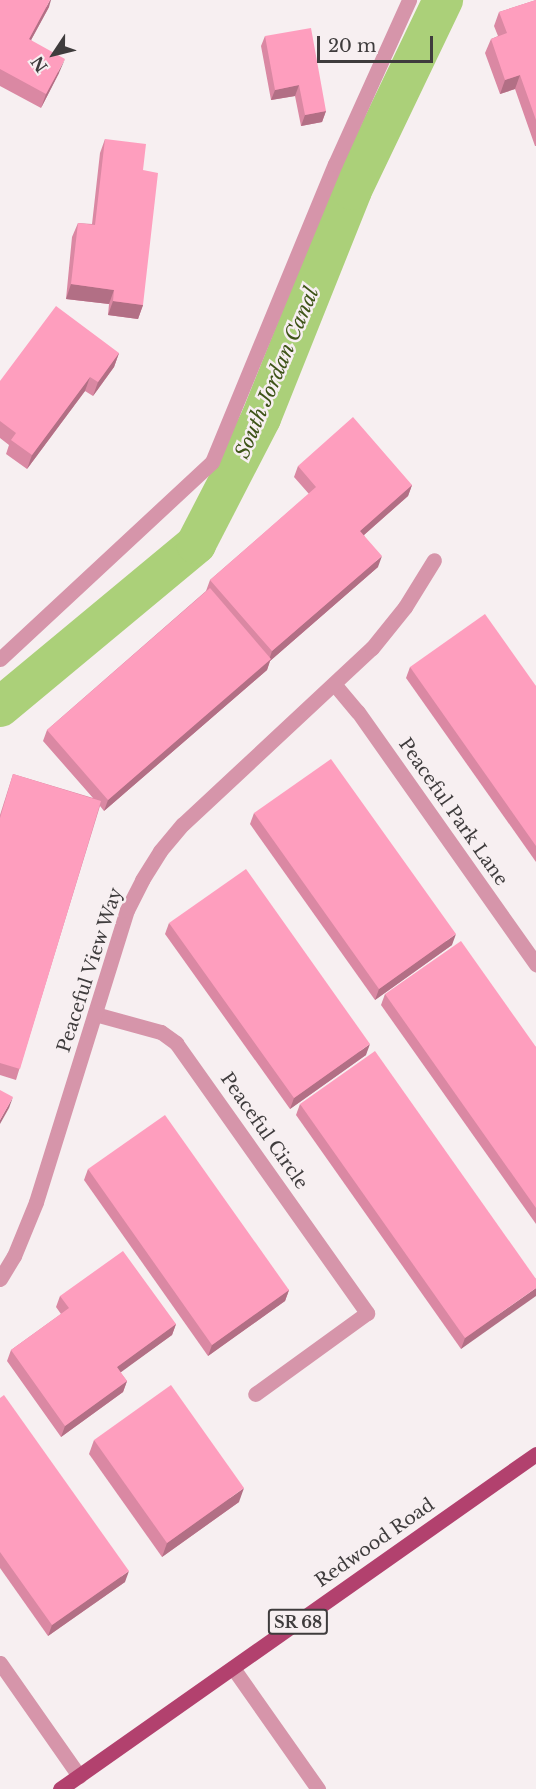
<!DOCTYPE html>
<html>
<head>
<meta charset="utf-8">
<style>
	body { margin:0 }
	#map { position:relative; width:536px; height:1789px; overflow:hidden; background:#f7eff1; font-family:"Libre Baskerville",serif }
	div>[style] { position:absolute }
	.canal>* { height:40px; margin:-20px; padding:0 20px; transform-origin:20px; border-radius:20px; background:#abd079 }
	.minor>* { height:15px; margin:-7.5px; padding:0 7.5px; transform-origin:7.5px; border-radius:7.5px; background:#d695aa }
	.major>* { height:15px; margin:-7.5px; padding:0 7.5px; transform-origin:7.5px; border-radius:7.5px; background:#b2416e }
	.wall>* { inset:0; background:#da88a3 }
	.shaded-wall>* { inset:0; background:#b26f85 }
	.building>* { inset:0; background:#fe9ebe }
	span { translate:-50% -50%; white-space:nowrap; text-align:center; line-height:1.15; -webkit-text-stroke:5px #f7eff1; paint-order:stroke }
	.shield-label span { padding:2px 4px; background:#f7eff1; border:2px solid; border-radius:4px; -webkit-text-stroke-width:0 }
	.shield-label { font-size:16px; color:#3f3c3d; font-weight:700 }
	.street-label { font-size:18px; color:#3f3c3d }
	.water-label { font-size:20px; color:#3e5418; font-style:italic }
	.north { position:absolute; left:24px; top:24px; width:60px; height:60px; -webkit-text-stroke:4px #f7eff1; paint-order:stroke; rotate:235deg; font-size:16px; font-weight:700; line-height:24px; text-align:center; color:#3f3c3d }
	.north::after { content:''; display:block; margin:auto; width:21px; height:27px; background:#3f3c3d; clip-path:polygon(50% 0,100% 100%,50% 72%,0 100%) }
	.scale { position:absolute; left:317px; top:36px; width:116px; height:27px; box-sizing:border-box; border:3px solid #3f3c3d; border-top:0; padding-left:8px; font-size:18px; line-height:21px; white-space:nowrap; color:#3f3c3d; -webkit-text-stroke:4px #f7eff1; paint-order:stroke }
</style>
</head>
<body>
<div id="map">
	<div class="canal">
		<i style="left:0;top:707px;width:255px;rotate:-39.7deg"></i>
		<i style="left:196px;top:544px;width:142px;rotate:-62.7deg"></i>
		<i style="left:261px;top:418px;width:245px;rotate:-68.2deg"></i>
		<i style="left:352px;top:190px;width:211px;rotate:-64.4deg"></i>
	</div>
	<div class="minor">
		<i style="left:0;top:659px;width:289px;rotate:-42.9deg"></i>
		<i style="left:212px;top:462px;width:322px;rotate:-67.6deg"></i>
		<i style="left:335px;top:164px;width:180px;rotate:-65.7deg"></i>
		<i style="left:335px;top:685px;width:35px;rotate:50deg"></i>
		<i style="left:358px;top:712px;width:309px;rotate:54.8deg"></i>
		<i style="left:95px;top:1014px;width:68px;rotate:15.3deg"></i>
		<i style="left:161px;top:1032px;width:19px;rotate:36deg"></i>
		<i style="left:176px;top:1043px;width:331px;rotate:54.7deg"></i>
		<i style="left:367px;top:1313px;width:138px;rotate:144.1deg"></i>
		<i style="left:0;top:1279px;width:27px;rotate:-59deg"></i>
		<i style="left:14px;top:1256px;width:58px;rotate:-67.8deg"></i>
		<i style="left:36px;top:1202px;width:306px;rotate:-72.7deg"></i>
		<i style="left:127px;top:910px;width:34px;rotate:-63deg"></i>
		<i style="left:142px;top:880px;width:34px;rotate:-58deg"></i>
		<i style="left:160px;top:851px;width:35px;rotate:-50deg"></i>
		<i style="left:183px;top:824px;width:258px;rotate:-43deg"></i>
		<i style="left:372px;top:648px;width:53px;rotate:-51.2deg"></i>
		<i style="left:405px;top:607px;width:55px;rotate:-58.3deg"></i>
		<i style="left:0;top:1663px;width:138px;rotate:55deg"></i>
		<i style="left:233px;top:1668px;width:148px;rotate:54.9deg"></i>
	</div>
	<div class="major">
		<i style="left:60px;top:1789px;width:582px;rotate:-35.14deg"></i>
	</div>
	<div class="wall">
		<i style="clip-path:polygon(0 0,49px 7px,31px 40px,59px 73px,41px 108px,0 86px)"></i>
		<i style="clip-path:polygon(536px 0,536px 146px,535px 146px,515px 89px,500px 94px,485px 53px,491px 39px,498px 36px,494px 26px,499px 12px)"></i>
		<i style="clip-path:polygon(265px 36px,326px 111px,322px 122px,301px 126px,295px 96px,271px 100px,261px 46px)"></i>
		<i style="clip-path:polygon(105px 139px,143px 305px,138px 319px,108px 315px,109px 304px,66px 299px,72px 237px,78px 223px,92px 224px,100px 153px)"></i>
		<i style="clip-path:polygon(119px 353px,114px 367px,93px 396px,85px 391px,27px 469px,6px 454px,9px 445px,0 438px,0 381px)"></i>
		<i style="clip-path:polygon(298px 466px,412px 485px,408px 496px,364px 535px,378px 567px,270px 661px,267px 670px,104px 811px,100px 806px,16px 1080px,0 1075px,0 815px,13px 774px,93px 798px,43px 741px,47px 730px,206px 591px,210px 580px,309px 494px,294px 477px)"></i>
		<i style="clip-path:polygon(410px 667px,536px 686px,536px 862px,406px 678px)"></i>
		<i style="clip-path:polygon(254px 813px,452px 945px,375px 1000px,250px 824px)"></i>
		<i style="clip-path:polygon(169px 923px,366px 1055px,290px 1109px,165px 934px)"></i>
		<i style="clip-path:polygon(385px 994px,536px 1047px,536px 1224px,381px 1005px)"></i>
		<i style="clip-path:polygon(300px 1104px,536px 1279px,461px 1349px,296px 1115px)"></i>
		<i style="clip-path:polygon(88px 1169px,289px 1290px,285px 1301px,208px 1356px,84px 1180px)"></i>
		<i style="clip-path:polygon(60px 1296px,176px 1324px,172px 1335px,120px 1372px,127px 1381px,123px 1392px,61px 1437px,7px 1361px,11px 1350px,61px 1314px,56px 1307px)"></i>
		<i style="clip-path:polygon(0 1398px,125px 1582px,48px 1636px,0 1568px)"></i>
		<i style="clip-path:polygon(94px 1440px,239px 1502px,162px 1557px,89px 1454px)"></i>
	</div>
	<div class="shaded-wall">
		<i style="clip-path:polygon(50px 0,51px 0,49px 7px,24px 53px,29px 39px)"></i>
		<i style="clip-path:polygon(65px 59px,59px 73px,41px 108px,46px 94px)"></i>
		<i style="clip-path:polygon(520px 75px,515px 89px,500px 94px,505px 80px)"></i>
		<i style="clip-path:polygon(299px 85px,295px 96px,271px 100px,275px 90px)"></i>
		<i style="clip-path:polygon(326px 111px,322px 122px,301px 126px,305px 115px)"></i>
		<i style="clip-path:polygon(71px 284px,114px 290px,109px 304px,66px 299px)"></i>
		<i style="clip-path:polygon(113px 301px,143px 305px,138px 319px,108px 315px)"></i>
		<i style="clip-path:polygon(119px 353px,114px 367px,93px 396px,98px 382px)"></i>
		<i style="clip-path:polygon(90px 377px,85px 391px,27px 469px,32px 455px)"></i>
		<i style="clip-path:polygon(412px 485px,408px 496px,356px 542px,360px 531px)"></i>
		<i style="clip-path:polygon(382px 556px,378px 567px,270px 661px,267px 670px,104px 811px,108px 800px,269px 660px,272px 651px)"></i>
		<i style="clip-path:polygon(456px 934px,452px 945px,375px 1000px,379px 989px)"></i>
		<i style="clip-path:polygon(370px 1044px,366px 1055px,290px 1109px,294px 1098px)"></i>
		<i style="clip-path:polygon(13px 1097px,9px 1108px,0 1124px,0 1120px)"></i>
		<i style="clip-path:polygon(536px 1288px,536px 1296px,461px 1349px,465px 1338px)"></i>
		<i style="clip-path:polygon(289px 1290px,285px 1301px,208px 1356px,212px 1345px)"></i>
		<i style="clip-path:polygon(176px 1324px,172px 1335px,113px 1378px,117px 1367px)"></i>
		<i style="clip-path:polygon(127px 1381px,123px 1392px,61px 1437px,65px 1426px)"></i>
		<i style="clip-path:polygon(244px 1488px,239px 1502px,162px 1557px,167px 1543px)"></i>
		<i style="clip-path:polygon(129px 1571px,125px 1582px,48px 1636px,52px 1625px)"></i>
	</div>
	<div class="building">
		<i style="clip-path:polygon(0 0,50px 0,29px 39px,65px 59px,46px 94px,0 69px)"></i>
		<i style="clip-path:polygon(536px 0,536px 120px,520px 75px,505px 80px,491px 39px,507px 33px,499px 12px)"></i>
		<i style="clip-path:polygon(311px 28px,326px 111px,305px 115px,299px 85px,275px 90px,265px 36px)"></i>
		<i style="clip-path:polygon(105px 139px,146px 144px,143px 170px,158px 173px,143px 305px,113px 301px,114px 290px,71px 284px,78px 223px,95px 225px)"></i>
		<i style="clip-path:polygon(56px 306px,119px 353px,98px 382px,90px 377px,32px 455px,11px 440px,16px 433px,0 421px,0 381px)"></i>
		<i style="clip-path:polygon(353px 417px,412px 485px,360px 531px,382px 556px,272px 651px,210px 580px,316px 487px,298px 466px)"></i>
		<i style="clip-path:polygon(210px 588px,271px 659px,108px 800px,47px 730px)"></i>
		<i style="clip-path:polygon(485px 614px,536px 686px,536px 846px,410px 667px)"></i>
		<i style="clip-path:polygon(331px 759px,456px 934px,379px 989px,254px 813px)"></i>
		<i style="clip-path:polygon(13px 774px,101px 801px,20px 1069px,0 1063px,0 818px)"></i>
		<i style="clip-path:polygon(246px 869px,370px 1044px,294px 1098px,169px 923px)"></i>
		<i style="clip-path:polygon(461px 941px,536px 1047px,536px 1208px,385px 994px)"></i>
		<i style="clip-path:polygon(375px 1051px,536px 1279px,536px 1288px,465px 1338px,300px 1104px)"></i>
		<i style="clip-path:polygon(0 1090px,13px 1097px,0 1120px)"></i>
		<i style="clip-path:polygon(165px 1115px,289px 1290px,212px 1345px,88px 1169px)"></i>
		<i style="clip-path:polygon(123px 1251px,176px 1324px,117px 1367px,127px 1381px,65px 1426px,11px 1350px,69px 1308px,60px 1296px)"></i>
		<i style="clip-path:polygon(171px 1385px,244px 1488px,167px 1543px,94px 1440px)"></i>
		<i style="clip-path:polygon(4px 1395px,129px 1571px,52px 1625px,0 1552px,0 1398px)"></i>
	</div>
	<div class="shield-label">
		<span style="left:298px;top:1622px">SR 68</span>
	</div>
	<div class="street-label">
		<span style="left:453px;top:812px;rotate:55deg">Peaceful Park Lane</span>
		<span style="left:90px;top:970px;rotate:-72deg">Peaceful View Way</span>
		<span style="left:264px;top:1131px;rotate:55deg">Peaceful Circle</span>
		<span style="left:375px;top:1543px;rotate:-35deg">Redwood Road</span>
	</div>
	<div class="water-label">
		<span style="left:277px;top:373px;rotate:-67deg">South Jordan Canal</span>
	</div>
	<div class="north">N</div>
	<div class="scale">20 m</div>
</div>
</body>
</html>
